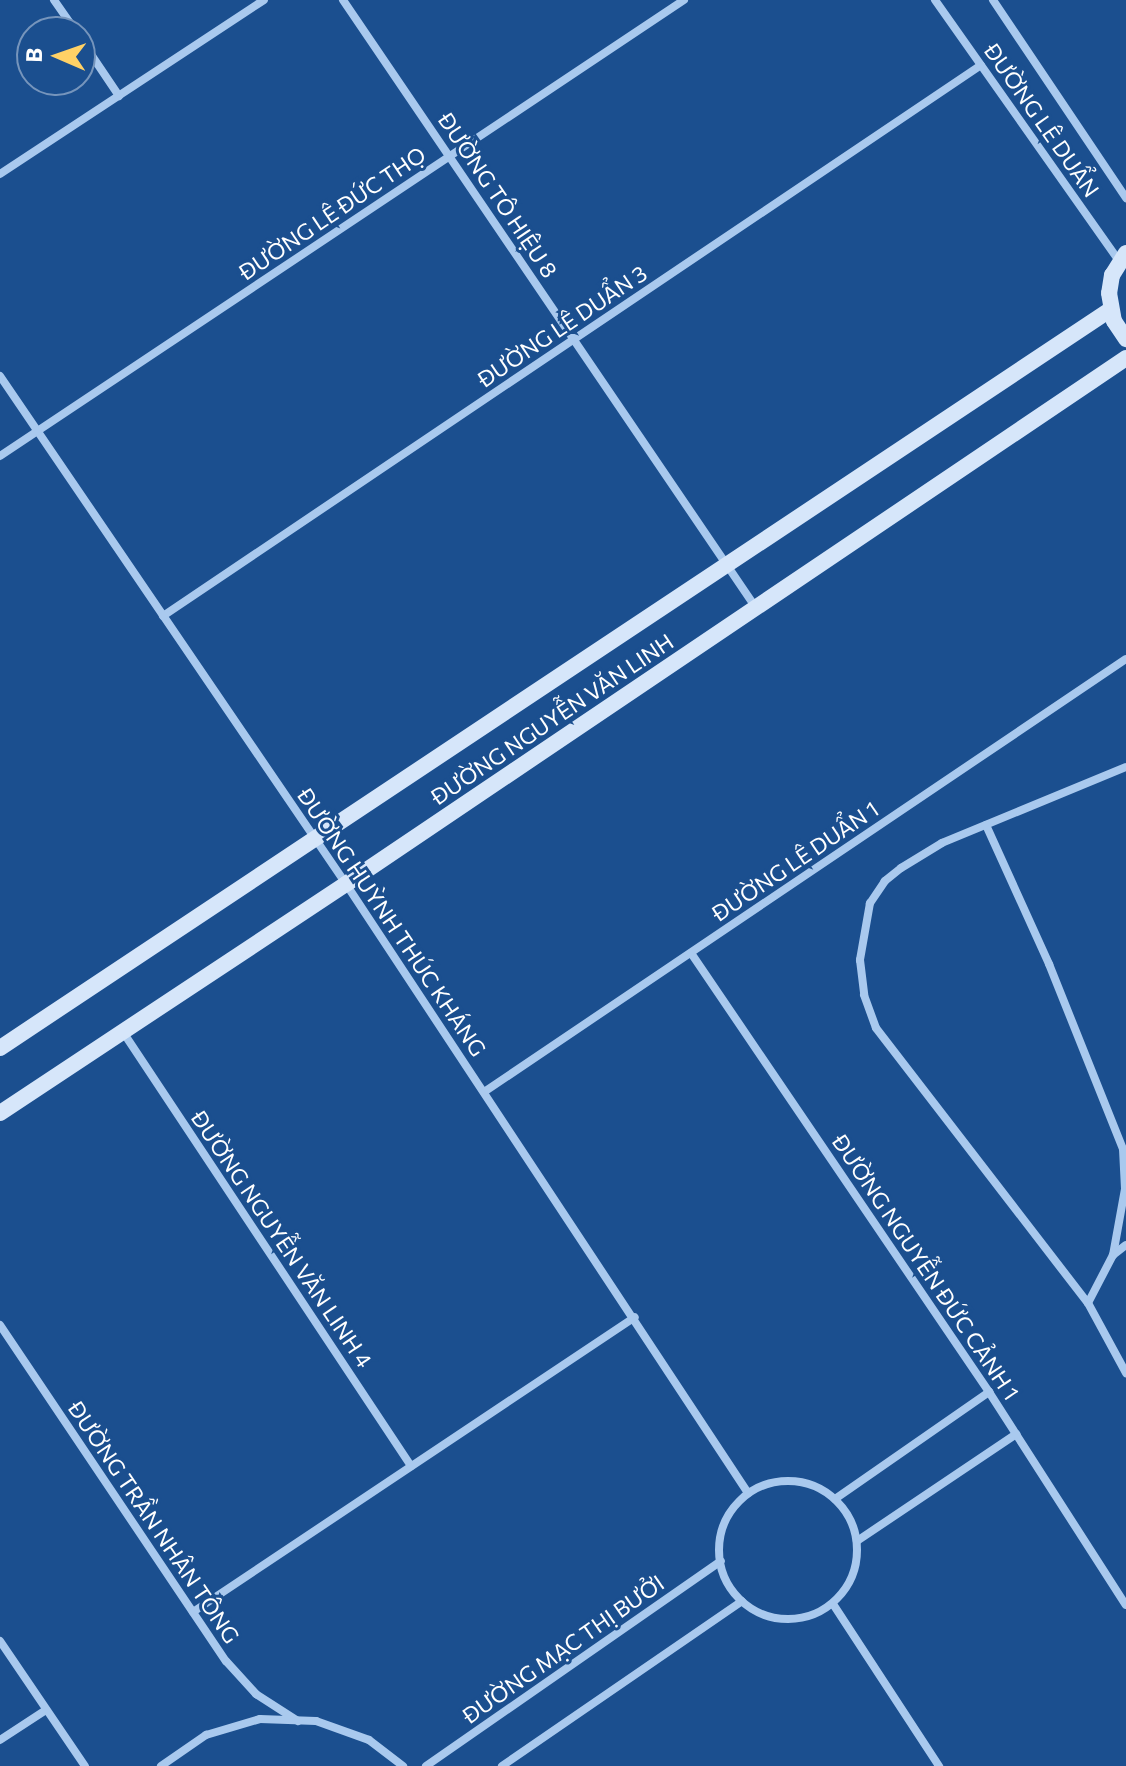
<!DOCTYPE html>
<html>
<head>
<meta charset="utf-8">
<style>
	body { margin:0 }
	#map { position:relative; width:1126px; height:1766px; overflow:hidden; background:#1b4f8f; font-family:Commissioner,sans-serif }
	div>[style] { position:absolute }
	.street>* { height:8px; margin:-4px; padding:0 4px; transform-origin:4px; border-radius:4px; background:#a9c9ee }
	.street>.ring { margin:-4px; padding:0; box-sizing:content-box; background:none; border:8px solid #a9c9ee; border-radius:50% }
	.secondary>* { height:16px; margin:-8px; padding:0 8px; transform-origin:8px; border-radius:8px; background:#d6e6fa }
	span { translate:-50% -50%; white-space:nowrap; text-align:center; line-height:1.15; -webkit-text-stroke:6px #1b4f8f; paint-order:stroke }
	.street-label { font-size:22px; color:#fff }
	.north { position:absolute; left:16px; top:16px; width:80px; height:80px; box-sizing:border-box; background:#1b4f8f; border:2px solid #7695bc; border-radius:50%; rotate:272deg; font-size:22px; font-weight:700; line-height:32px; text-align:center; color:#fff }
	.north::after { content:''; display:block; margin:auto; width:28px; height:36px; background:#ffd166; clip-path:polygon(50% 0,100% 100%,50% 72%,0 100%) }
</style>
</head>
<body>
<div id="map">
	<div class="street">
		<i style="left:54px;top:0;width:39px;rotate:55deg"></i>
		<i style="left:343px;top:0;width:735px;rotate:55.81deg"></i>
		<i style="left:935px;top:0;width:319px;rotate:54.8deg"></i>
		<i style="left:993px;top:0;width:239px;rotate:56.1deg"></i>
		<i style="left:80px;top:38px;width:70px;rotate:56.1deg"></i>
		<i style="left:0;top:174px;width:316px;rotate:-33.4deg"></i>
		<i style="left:0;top:376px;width:615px;rotate:55.74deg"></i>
		<i style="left:346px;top:884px;width:730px;rotate:56.57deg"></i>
		<i style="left:0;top:456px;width:822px;rotate:-33.69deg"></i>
		<i style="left:163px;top:616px;width:986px;rotate:-33.96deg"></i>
		<i style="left:1126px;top:767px;width:199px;rotate:157.6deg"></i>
		<i style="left:942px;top:843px;width:48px;rotate:148.6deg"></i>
		<i style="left:901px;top:868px;width:21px;rotate:141deg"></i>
		<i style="left:885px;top:881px;width:27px;rotate:124deg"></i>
		<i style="left:870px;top:903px;width:58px;rotate:100deg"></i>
		<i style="left:860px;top:960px;width:35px;rotate:83deg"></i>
		<i style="left:864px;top:995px;width:35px;rotate:70deg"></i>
		<i style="left:876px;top:1028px;width:347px;rotate:52.4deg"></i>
		<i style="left:1088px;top:1303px;width:80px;rotate:61.5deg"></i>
		<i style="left:986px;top:825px;width:153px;rotate:65.6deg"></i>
		<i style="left:1049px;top:964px;width:199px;rotate:68.2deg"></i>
		<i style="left:1123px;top:1149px;width:40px;rotate:87.1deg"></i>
		<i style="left:1125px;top:1189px;width:67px;rotate:100.3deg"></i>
		<i style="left:691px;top:953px;width:531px;rotate:55.83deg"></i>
		<i style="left:989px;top:1392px;width:253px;rotate:57.3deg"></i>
		<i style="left:123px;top:1032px;width:521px;rotate:56.43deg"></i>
		<i style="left:484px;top:1092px;width:774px;rotate:-34deg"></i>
		<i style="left:1088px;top:1303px;width:54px;rotate:-62.5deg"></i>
		<i style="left:1113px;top:1255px;width:16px;rotate:-38deg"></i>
		<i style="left:0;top:1325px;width:405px;rotate:56.1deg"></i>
		<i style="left:226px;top:1661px;width:45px;rotate:47.7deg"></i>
		<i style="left:256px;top:1694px;width:50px;rotate:32.7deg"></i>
		<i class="ring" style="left:719px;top:1481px;width:130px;height:130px"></i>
		<i style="left:835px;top:1499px;width:188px;rotate:-34.8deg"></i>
		<i style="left:857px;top:1541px;width:192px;rotate:-33.9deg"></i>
		<i style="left:833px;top:1604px;width:194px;rotate:56.8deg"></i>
		<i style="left:193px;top:1612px;width:531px;rotate:-33.72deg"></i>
		<i style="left:0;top:1641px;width:151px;rotate:55.8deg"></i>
		<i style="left:0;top:1740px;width:55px;rotate:-33.1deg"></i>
		<i style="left:161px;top:1766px;width:55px;rotate:-34.6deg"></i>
		<i style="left:206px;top:1735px;width:56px;rotate:-16.5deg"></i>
		<i style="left:260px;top:1719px;width:56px;rotate:2deg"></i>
		<i style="left:316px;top:1721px;width:56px;rotate:19.7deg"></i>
		<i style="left:369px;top:1740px;width:43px;rotate:37.4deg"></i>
		<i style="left:426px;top:1766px;width:359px;rotate:-34.8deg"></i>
		<i style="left:502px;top:1766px;width:291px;rotate:-34.5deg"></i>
	</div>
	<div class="secondary">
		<i style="left:1126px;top:253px;width:26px;rotate:122deg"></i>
		<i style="left:1112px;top:275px;width:18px;rotate:99deg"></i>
		<i style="left:1109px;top:293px;width:28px;rotate:80deg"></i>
		<i style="left:1114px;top:321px;width:22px;rotate:56deg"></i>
		<i style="left:0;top:1048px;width:1333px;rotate:-33.62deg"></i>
		<i style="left:0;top:1113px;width:415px;rotate:-33.5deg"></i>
		<i style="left:346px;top:884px;width:941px;rotate:-33.99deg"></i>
	</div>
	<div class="street-label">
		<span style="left:1042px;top:120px;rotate:55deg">ĐƯỜNG LÊ DUẨN</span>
		<span style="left:498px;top:195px;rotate:56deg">ĐƯỜNG TÔ HIỆU 8</span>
		<span style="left:332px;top:213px;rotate:-34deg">ĐƯỜNG LÊ ĐỨC THỌ</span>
		<span style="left:562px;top:326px;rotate:-34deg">ĐƯỜNG LÊ DUẨN 3</span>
		<span style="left:552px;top:719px;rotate:-34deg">ĐƯỜNG NGUYỄN VĂN LINH</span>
		<span style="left:795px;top:861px;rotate:-34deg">ĐƯỜNG LÊ DUẨN 1</span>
		<span style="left:392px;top:922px;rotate:56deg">ĐƯỜNG HUỲNH THÚC KHÁNG</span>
		<span style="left:282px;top:1239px;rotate:56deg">ĐƯỜNG NGUYỄN VĂN LINH 4</span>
		<span style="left:926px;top:1267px;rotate:56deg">ĐƯỜNG NGUYỄN ĐỨC CẢNH 1</span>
		<span style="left:154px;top:1522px;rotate:56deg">ĐƯỜNG TRẦN NHÂN TÔNG</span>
		<span style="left:563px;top:1649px;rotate:-35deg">ĐƯỜNG MẠC THỊ BƯỞI</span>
	</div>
	<div class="north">B</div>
</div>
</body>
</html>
